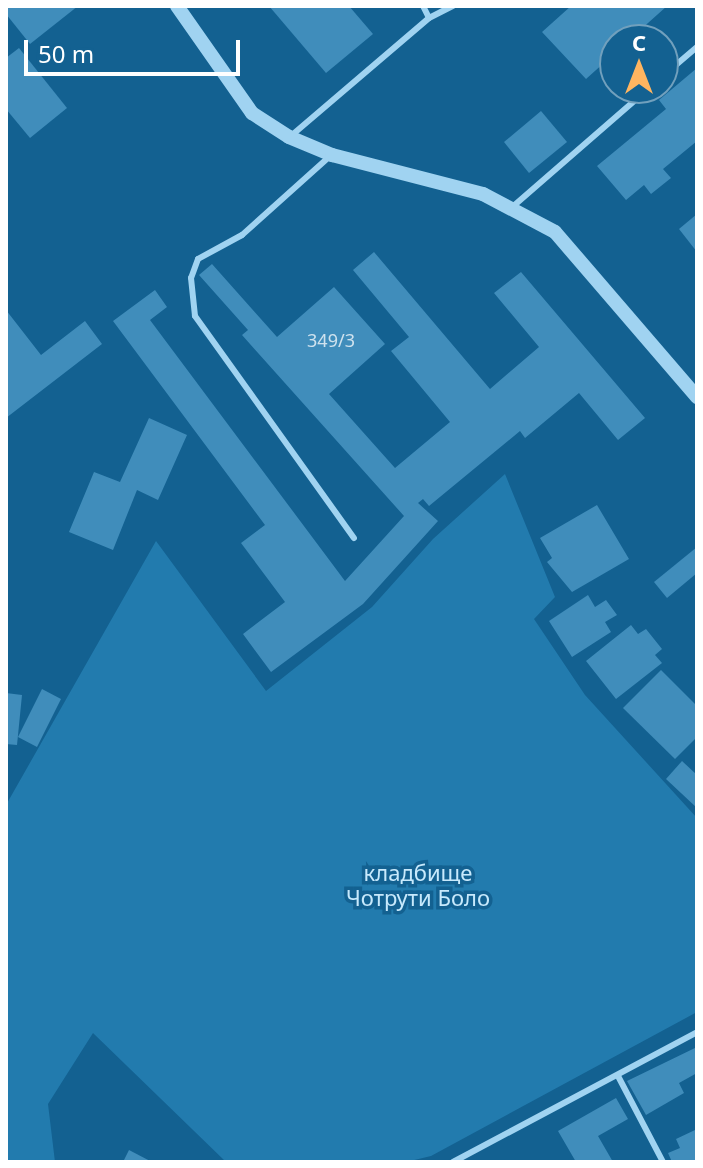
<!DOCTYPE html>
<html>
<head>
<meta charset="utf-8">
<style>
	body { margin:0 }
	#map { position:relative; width:703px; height:1168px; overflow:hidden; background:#136191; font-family:"Noto Sans",sans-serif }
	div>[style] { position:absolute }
	.green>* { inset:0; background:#227bae }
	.building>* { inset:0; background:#408dbb }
	.service>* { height:6px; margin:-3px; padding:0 3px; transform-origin:3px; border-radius:3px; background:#a0d3f1 }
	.tertiary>* { height:14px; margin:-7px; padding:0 7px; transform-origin:7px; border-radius:7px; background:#a0d3f1 }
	span { translate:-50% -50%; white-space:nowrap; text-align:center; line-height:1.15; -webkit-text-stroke:7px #136191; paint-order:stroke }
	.number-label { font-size:18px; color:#cfe2ee }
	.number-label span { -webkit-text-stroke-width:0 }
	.park-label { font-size:22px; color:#c7e9fc }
	.frame { position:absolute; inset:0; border:8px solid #fff; pointer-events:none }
	.north { position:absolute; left:599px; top:24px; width:80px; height:80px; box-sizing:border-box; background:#136191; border:2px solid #71a0bd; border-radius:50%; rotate:0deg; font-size:22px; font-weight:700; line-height:32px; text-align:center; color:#fff }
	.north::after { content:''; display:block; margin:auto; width:28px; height:36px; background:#ffb560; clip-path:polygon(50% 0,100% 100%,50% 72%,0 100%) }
	.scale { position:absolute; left:24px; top:40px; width:216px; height:36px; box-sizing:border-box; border:4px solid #fff; border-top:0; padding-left:10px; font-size:24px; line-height:28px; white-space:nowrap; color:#fff; -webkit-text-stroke:6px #136191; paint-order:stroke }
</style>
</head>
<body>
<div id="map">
	<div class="green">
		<i style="clip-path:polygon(505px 474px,555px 597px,534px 619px,585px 695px,697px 818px,697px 1012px,431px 1156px,406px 1162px,226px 1162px,93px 1033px,48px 1104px,55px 1162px,6px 1162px,6px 805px,156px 541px,266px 691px,372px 607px,433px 539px)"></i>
	</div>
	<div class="building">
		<i style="clip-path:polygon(6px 6px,78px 6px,30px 44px,6px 14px)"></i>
		<i style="clip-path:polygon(269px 6px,349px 6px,373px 34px,326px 73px)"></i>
		<i style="clip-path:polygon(571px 6px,667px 6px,629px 40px,615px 40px,615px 53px,586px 79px,542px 32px)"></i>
		<i style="clip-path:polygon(19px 48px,67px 108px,30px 138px,6px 109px,6px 58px)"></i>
		<i style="clip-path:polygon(697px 68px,697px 141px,663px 169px,671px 178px,651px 194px,644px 185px,626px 200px,597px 166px,666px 109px,659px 100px)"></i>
		<i style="clip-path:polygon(541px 111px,567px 142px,529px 173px,504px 142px)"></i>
		<i style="clip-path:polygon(697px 214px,697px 252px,679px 229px)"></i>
		<i style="clip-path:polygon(374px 252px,490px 389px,539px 347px,494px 293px,521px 272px,645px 418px,618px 440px,579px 393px,525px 438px,520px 431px,429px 506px,423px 499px,418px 503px,438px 521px,363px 604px,271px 672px,243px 634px,285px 602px,241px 543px,265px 525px,113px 321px,155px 290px,167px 307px,150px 320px,345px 581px,404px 516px,242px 335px,248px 330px,199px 275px,212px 264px,277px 337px,334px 287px,385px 344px,329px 394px,395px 468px,450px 422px,391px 351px,409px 337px,353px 270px)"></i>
		<i style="clip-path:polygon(6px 310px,41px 355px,85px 321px,102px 344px,6px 418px)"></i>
		<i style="clip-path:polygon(149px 418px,187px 435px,158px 500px,137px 490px,113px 550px,69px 532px,94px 472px,120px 482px)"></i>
		<i style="clip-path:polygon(597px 505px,629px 559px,572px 592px,547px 562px,552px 558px,540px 538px)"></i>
		<i style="clip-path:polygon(697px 547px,697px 573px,667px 598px,654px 582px)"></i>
		<i style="clip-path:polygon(588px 595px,595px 607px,606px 600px,617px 615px,605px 622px,611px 632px,572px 657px,549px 621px)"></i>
		<i style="clip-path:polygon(631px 625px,638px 634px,646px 629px,662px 649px,655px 655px,662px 663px,616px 699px,586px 661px)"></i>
		<i style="clip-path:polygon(661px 670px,697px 706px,697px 737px,675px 759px,623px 708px)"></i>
		<i style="clip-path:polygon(42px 689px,61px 699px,37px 747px,18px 737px)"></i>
		<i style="clip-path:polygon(6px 693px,22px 695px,17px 745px,6px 744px)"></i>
		<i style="clip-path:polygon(682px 761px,697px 775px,697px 808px,666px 779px)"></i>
		<i style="clip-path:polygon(697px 1047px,697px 1073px,679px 1083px,684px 1093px,646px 1115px,627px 1081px)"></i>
		<i style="clip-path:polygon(616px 1098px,628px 1119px,598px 1136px,613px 1162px,576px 1162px,558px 1131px)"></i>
		<i style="clip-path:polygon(695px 1130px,697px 1162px,672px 1162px,668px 1153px,680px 1148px,676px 1139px)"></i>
		<i style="clip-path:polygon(129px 1150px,152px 1162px,123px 1162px)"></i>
	</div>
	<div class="service">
		<i style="left:423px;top:6px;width:13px;rotate:63deg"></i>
		<i style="left:663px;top:76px;width:45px;rotate:-40.5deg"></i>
		<i style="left:292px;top:135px;width:180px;rotate:-40.5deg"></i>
		<i style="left:429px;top:18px;width:27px;rotate:-27deg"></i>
		<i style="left:329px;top:157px;width:117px;rotate:138.1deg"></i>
		<i style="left:242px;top:235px;width:50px;rotate:151.4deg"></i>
		<i style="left:198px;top:259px;width:20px;rotate:110deg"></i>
		<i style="left:191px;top:278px;width:38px;rotate:84deg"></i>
		<i style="left:195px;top:316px;width:273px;rotate:54.4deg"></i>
		<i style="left:510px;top:209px;width:184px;rotate:-41deg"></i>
		<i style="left:618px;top:1076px;width:97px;rotate:62.4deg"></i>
		<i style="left:453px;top:1162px;width:276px;rotate:-28deg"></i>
	</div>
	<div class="tertiary">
		<i style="left:177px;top:6px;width:131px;rotate:55deg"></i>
		<i style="left:252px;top:113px;width:44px;rotate:33deg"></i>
		<i style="left:289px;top:137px;width:47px;rotate:22.7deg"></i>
		<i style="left:332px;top:155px;width:156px;rotate:14.5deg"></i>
		<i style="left:483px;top:194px;width:81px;rotate:27.8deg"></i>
		<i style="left:555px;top:232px;width:218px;rotate:49.3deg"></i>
	</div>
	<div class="number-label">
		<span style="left:331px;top:340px">349/3</span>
	</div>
	<div class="park-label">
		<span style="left:418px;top:885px">кладбище<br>Чотрути Боло</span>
	</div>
	<div class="frame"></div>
	<div class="north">С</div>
	<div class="scale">50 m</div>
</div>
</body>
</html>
